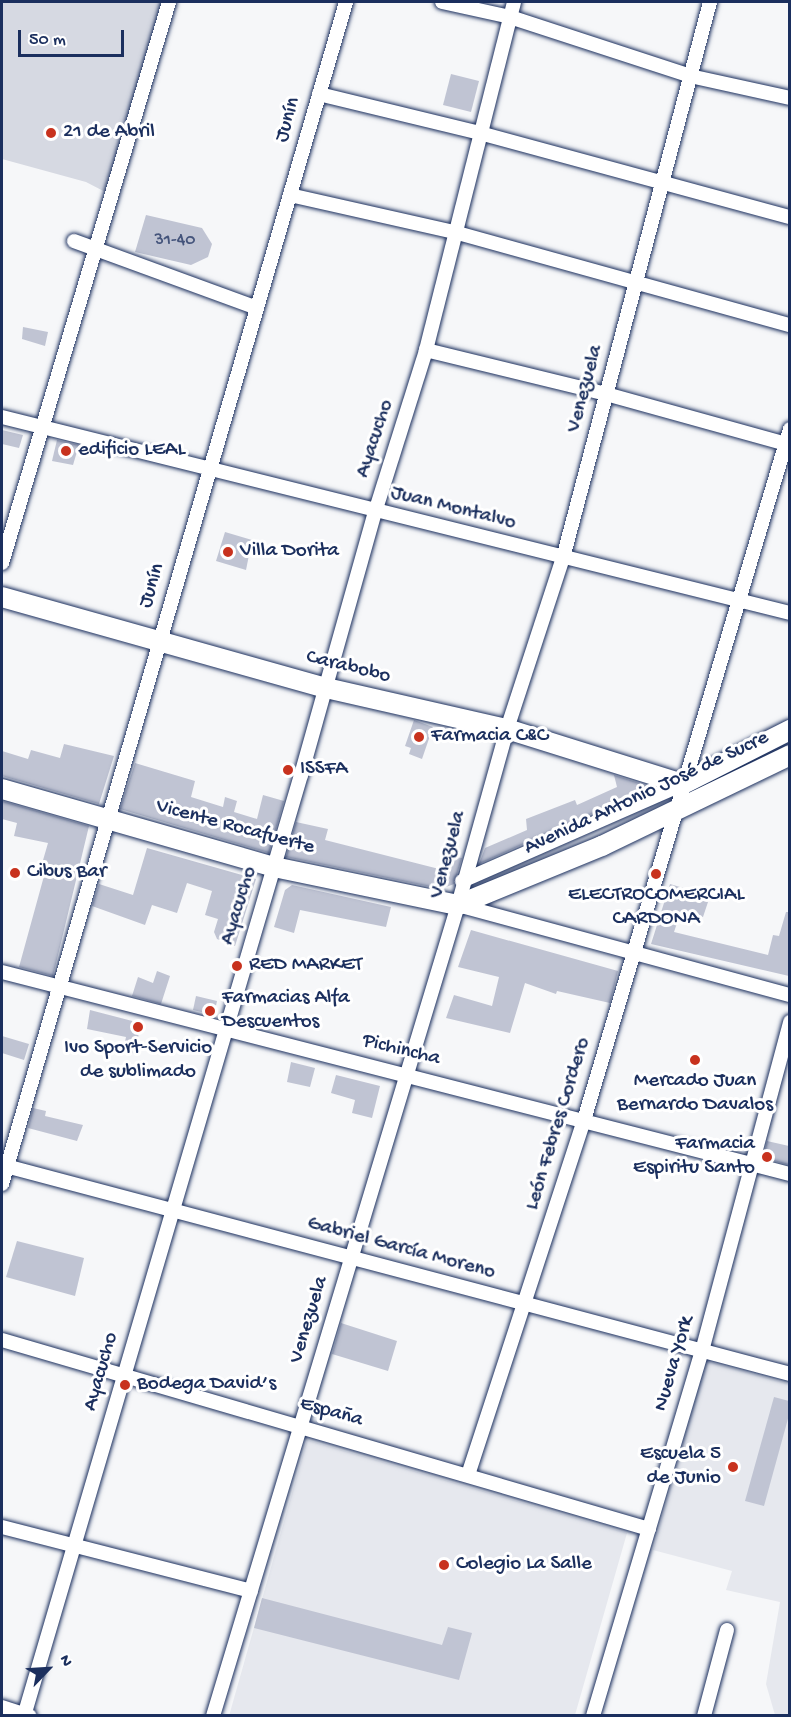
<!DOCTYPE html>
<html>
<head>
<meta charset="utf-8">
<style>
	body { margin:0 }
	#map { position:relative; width:791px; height:1717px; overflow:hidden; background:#f6f7f9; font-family:"Gochi Hand",sans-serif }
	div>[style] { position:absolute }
	.built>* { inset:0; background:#e6e8ee }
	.green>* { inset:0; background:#d6d9e2 }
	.building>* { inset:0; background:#c0c4d3 }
	.roads { filter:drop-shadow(0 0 2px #1b2f5e) drop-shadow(0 0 2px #1b2f5e) }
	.minor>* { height:14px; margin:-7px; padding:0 7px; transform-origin:7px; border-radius:7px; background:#fff }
	.secondary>* { height:20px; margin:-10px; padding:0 10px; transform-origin:10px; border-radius:10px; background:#fff }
	.dots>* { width:16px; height:16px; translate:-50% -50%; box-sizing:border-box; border:3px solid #fff; border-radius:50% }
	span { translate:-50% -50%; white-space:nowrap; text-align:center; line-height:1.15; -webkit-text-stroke:6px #fff; paint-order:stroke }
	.number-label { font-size:18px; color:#44547b }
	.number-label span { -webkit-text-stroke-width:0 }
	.street-label { font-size:21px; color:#1b2f5e }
	.poi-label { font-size:21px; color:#1b2f5e }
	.left { translate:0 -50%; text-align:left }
	.right { translate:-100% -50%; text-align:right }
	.frame { position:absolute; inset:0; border:3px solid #1b2f5e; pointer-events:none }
	.north { position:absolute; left:18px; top:1639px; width:60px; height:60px; -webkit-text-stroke:4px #fff; paint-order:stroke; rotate:65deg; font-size:16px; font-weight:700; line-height:24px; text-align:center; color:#1b2f5e }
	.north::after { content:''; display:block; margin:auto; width:21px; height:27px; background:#1b2f5e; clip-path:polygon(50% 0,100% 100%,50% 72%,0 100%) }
	.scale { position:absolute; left:18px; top:30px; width:106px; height:27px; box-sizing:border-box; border:3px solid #1b2f5e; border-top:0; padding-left:8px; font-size:18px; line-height:21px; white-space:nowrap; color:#1b2f5e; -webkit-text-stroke:4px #fff; paint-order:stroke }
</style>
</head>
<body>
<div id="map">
	<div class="built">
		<i style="clip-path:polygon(706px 1361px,789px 1384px,789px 1715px,775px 1715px,766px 1684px,780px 1602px,726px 1590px,732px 1571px,653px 1550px)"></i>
		<i style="clip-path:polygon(307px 1440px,627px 1533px,575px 1715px,229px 1716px)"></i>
	</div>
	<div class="green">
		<i style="clip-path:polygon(2px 2px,172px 2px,115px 197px,86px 182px,2px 159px)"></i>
	</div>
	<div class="building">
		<i style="clip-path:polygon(451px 74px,479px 81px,471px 112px,443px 105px)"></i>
		<i style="clip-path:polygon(146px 215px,202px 228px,212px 244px,208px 257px,191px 265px,135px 252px)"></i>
		<i style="clip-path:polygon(23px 327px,48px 332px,45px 346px,22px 339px)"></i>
		<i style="clip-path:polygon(2px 430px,23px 435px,19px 448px,2px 444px)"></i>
		<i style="clip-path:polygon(57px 440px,79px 445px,73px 465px,52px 461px)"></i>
		<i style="clip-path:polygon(225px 532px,252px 540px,246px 570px,216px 561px)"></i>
		<i style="clip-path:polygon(414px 720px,433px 727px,422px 759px,409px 754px,411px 748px,405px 746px)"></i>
		<i style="clip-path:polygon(64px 744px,114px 756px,99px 804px,2px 776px,2px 751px,28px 759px,31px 750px,60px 758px)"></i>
		<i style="clip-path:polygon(135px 763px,195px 781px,191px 797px,223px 807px,225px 797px,237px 801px,234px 812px,257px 819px,263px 795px,284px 801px,269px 853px,120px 809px)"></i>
		<i style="clip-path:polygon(614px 775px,652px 787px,479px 864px,485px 848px,527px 830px,526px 819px,575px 800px,577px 805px,617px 787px)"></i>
		<i style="clip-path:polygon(2px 801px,89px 826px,53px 976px,19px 967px,44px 876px,39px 874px,48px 843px,14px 836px,17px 823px,2px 819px)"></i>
		<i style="clip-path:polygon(296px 822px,328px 829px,325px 840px,447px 871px,450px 856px,462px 858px,454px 884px,441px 889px,286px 857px)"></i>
		<i style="clip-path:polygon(147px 848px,256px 879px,235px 946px,217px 939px,214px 932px,218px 919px,205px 915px,212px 891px,187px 883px,177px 913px,152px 905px,145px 925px,92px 906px,99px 884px,133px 895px)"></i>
		<i style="clip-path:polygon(670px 884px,710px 896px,703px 917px,681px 911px,674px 932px,768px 955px,773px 935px,779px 936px,786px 912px,789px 912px,789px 976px,651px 944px)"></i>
		<i style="clip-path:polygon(292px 885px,391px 907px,386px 927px,300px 910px,294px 933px,274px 927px,285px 890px)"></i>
		<i style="clip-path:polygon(471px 930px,618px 971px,610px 1003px,557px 991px,556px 994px,525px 983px,510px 1033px,446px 1018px,454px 995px,492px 1006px,499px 977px,458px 967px)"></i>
		<i style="clip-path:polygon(157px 971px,170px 976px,161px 1004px,132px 996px,138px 977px,153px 983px)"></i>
		<i style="clip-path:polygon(196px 996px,217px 1001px,214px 1015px,193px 1010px)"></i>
		<i style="clip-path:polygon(90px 1010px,140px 1023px,136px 1054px,123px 1051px,126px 1037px,87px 1029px)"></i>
		<i style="clip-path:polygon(2px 1036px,29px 1044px,24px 1060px,2px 1053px)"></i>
		<i style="clip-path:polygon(291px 1062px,315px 1068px,310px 1087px,287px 1082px)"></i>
		<i style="clip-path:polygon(336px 1075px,380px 1086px,372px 1118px,352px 1113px,355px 1100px,331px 1093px)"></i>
		<i style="clip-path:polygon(33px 1108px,46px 1111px,45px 1116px,83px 1125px,77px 1141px,28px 1128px)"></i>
		<i style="clip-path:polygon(767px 1141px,789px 1146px,789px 1165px,763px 1158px)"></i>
		<i style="clip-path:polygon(17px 1241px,84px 1258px,75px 1296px,6px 1277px)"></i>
		<i style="clip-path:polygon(341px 1323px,397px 1341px,388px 1371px,332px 1354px)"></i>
		<i style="clip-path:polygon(774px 1397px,789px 1401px,789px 1415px,764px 1506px,745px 1501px)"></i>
		<i style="clip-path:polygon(262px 1598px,442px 1645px,448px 1627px,472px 1633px,459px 1680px,254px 1628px)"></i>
	</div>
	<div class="roads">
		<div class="minor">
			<i style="left:442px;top:2px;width:70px;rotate:12.4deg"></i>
			<i style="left:510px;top:17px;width:189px;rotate:18.1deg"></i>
			<i style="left:690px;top:76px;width:102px;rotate:12.4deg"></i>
			<i style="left:319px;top:94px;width:166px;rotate:13.6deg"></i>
			<i style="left:480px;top:133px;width:321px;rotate:15.2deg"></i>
			<i style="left:290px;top:195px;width:168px;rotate:12.7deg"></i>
			<i style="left:454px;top:232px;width:349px;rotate:15.5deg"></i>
			<i style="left:74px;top:241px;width:192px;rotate:20.1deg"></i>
			<i style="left:426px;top:350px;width:185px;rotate:13.7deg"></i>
			<i style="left:606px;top:394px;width:191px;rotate:15.5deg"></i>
			<i style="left:2px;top:417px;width:812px;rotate:13.97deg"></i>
			<i style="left:2px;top:563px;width:585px;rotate:-73.42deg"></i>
			<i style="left:462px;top:881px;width:241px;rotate:-23.7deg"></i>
			<i style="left:458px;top:905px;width:344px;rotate:15.2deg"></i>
			<i style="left:2px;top:972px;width:813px;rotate:14.38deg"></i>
			<i style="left:2px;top:1165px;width:815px;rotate:14.85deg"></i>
			<i style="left:2px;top:1184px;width:1231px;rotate:-73.77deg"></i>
			<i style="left:2px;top:1340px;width:674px;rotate:16.28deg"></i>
			<i style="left:468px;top:1475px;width:373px;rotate:-71.9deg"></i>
			<i style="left:584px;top:1120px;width:721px;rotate:-73.4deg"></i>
			<i style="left:2px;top:1527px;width:257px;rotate:14.4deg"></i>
			<i style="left:2px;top:1707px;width:29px;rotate:18deg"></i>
			<i style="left:24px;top:1716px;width:981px;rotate:-73.6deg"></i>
			<i style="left:301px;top:775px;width:276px;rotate:-74.3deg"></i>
			<i style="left:376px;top:509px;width:167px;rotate:-72.5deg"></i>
			<i style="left:426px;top:350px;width:359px;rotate:-75.8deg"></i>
			<i style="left:213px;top:1716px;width:847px;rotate:-73.19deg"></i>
			<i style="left:458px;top:905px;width:183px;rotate:-74.4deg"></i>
			<i style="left:507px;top:729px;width:180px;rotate:-71.9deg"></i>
			<i style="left:563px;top:558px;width:575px;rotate:-75.19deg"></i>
			<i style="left:593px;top:1716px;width:381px;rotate:-73.4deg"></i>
			<i style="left:702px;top:1351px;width:341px;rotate:-75deg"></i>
			<i style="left:704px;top:1716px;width:89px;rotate:-75deg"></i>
		</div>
		<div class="secondary">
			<i style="left:2px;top:597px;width:337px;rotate:15.7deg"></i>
			<i style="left:326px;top:688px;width:186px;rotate:12.8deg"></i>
			<i style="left:507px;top:729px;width:184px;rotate:17.4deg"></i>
			<i style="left:683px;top:784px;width:120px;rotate:-26.8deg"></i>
			<i style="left:2px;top:789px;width:283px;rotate:16deg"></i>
			<i style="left:274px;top:867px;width:188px;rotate:11.7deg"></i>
			<i style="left:458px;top:905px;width:156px;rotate:-22.3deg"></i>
			<i style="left:602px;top:846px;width:209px;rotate:-25.8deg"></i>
		</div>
	</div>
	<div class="dots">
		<i style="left:51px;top:133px;background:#c8321e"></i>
		<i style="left:66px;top:451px;background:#c8321e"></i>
		<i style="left:228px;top:552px;background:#c8321e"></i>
		<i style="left:419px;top:737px;background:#c8321e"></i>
		<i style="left:288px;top:770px;background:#c8321e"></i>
		<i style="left:15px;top:873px;background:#c8321e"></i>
		<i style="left:656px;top:874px;background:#c8321e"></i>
		<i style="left:237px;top:966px;background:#c8321e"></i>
		<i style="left:210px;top:1011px;background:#c8321e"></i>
		<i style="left:138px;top:1027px;background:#c8321e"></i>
		<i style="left:695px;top:1060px;background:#c8321e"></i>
		<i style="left:767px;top:1157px;background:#c8321e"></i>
		<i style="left:125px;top:1385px;background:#c8321e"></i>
		<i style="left:733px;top:1467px;background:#c8321e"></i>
		<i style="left:444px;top:1565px;background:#c8321e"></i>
	</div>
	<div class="number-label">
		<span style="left:175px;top:241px">31-40</span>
	</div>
	<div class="street-label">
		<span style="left:289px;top:120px;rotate:-74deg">Junín</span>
		<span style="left:586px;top:389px;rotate:-75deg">Venezuela</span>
		<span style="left:376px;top:439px;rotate:-72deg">Ayacucho</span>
		<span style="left:453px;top:509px;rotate:14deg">Juan Montalvo</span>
		<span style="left:153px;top:586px;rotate:-73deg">Junín</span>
		<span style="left:348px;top:668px;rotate:14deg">Carabobo</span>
		<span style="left:647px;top:794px;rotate:-25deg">Avenida Antonio José de Sucre</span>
		<span style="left:235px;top:828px;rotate:15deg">Vicente Rocafuerte</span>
		<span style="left:449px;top:855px;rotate:-75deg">Venezuela</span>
		<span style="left:240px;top:906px;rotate:-73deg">Ayacucho</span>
		<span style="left:401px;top:1051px;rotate:14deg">Pichincha</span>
		<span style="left:559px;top:1124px;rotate:-73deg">León Febres Cordero</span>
		<span style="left:401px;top:1249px;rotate:15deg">Gabriel García Moreno</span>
		<span style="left:310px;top:1320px;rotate:-73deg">Venezuela</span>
		<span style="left:675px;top:1364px;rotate:-74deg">Nueva York</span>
		<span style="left:102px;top:1372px;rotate:-74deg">Ayacucho</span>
		<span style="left:331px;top:1413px;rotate:16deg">España</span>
	</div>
	<div class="poi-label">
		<span class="left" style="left:63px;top:133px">21 de Abril</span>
		<span class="left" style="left:78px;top:451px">edificio LEAL</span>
		<span class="left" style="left:240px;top:552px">Villa Dorita</span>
		<span class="left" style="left:431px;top:737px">Farmacia C&amp;C</span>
		<span class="left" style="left:300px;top:770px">ISSFA</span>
		<span class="left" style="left:27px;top:873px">Cibus Bar</span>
		<span style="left:656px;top:908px">ELECTROCOMERCIAL<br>CARDONA</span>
		<span class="left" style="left:249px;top:966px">RED MARKET</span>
		<span class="left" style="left:222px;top:1011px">Farmacias Alfa<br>Descuentos</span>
		<span style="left:138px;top:1061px">Ivo Sport-Servicio<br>de sublimado</span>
		<span style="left:695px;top:1094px">Mercado Juan<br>Bernardo Davalos</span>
		<span class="right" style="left:755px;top:1157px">Farmacia<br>Espiritu Santo</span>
		<span class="left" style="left:137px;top:1385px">Bodega David’s</span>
		<span class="right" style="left:721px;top:1467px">Escuela 5<br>de Junio</span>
		<span class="left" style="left:456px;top:1565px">Colegio La Salle</span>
	</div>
	<div class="frame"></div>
	<div class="north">N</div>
	<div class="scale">50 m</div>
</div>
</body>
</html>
